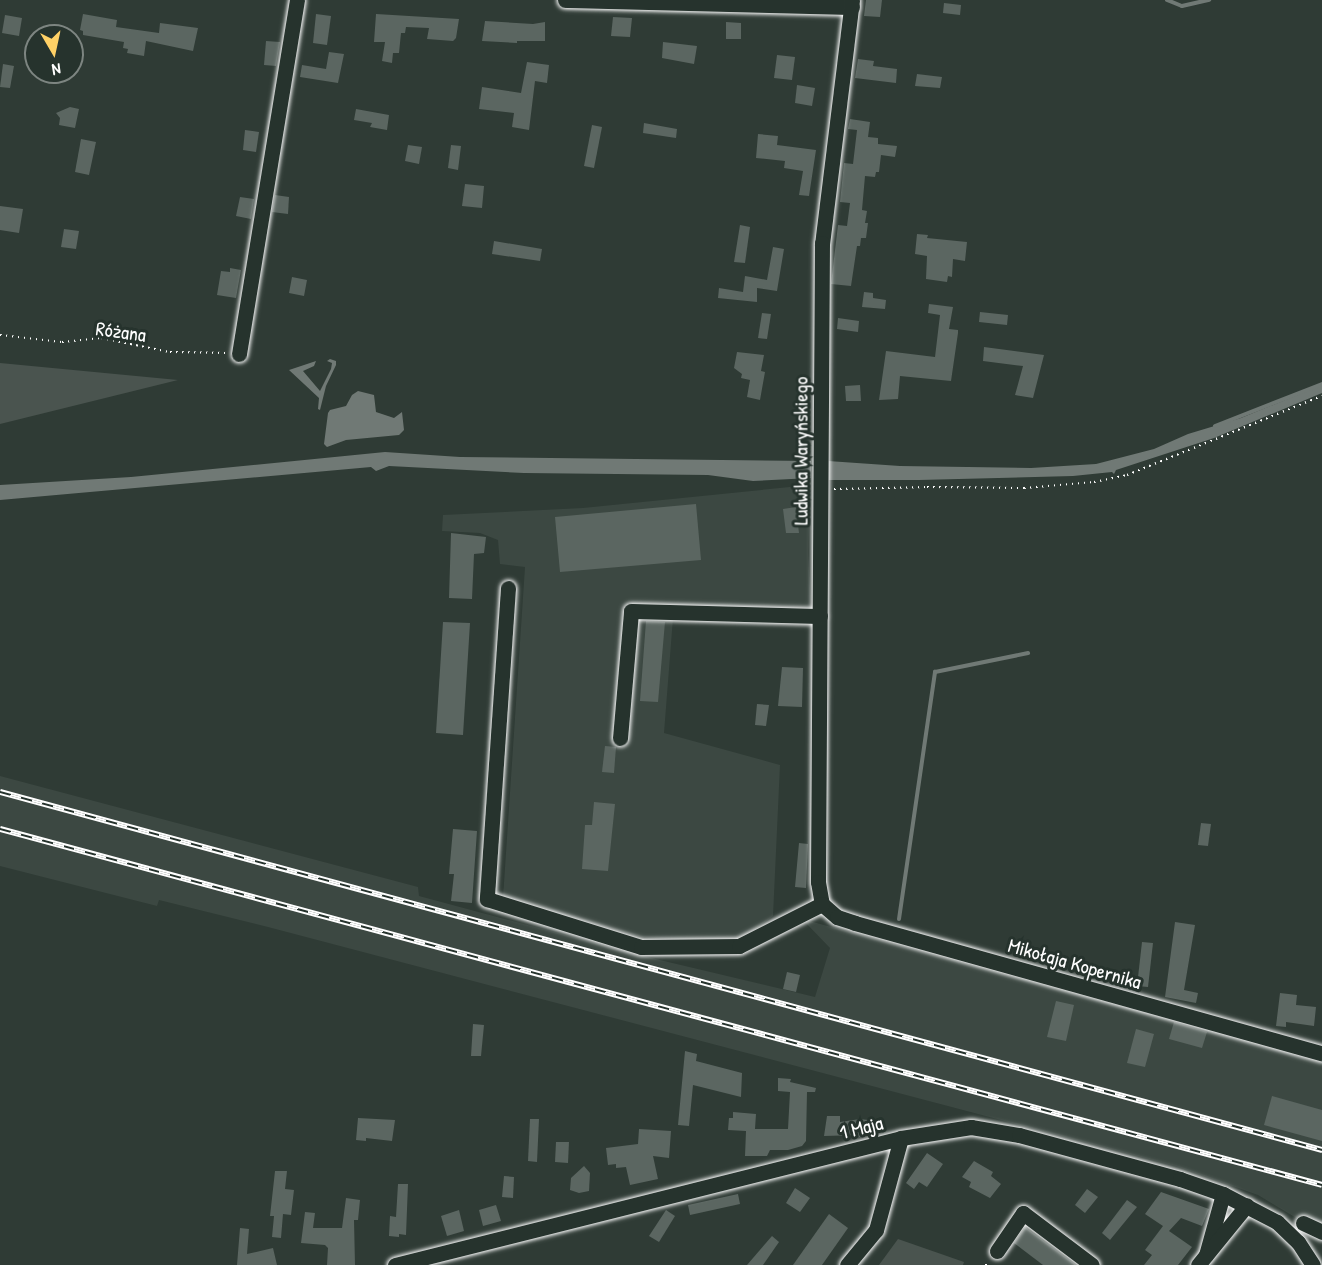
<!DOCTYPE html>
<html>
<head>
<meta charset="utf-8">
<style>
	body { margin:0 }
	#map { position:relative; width:1322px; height:1265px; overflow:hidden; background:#2f3b35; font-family:"Patrick Hand",sans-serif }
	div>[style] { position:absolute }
	.built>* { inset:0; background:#3c4842 }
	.green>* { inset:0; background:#4a544f }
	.water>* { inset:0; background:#707975 }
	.stream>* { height:4px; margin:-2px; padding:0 2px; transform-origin:2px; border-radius:2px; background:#707975 }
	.building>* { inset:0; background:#5b6661 }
	.path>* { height:2px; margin-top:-1px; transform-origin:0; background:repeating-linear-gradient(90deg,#fff 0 1.5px,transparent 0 6px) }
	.roads { filter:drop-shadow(0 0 2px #fff) drop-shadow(0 0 2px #fff) }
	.minor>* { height:15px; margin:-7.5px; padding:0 7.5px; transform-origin:7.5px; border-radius:7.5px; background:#26332d }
	.rail>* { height:6px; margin-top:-3px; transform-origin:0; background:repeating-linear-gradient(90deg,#26332d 0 11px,#fff 0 22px); box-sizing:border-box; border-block:2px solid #fff }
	span { translate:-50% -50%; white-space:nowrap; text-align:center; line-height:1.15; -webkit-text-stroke:6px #26332d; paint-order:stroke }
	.street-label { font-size:20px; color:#fff }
	.north { position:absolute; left:24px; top:24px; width:60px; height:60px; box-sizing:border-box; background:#26332d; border:2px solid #7d8581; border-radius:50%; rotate:171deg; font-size:16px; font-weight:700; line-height:24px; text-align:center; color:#fff }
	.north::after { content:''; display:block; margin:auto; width:21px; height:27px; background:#ffd166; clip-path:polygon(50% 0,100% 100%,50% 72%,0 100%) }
</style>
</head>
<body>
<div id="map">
	<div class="built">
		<i style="clip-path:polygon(810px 485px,808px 553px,811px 605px,806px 622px,673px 618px,664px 733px,780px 765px,773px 916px,737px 942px,642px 937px,503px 898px,525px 567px,500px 564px,498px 540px,480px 533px,442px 531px,443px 515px,583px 508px)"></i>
		<i style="clip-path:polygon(0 776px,418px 887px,419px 896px,643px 956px,815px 997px,830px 948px,802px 919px,1322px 1061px,1322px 1229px,1298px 1219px,1258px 1195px,1176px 1166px,268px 927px,159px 900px,157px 906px,0 866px)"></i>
	</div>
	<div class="green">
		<i style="clip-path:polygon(0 363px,178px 380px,0 424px)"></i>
		<i style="clip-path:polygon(898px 1239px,964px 1262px,963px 1265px,879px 1265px)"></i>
	</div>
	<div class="water">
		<i style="clip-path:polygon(330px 359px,336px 361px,336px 365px,326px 386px,320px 410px,318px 409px,319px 398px,289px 370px,316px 361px,314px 366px,303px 371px,320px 391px,331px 369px,332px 363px,327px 361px)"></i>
		<i style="clip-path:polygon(1322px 385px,1322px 393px,1214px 438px,1116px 470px,1114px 474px,1112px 472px,1073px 476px,919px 480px,828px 480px,828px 461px,900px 466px,1031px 468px,1096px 464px,1154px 449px,1188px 434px,1241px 418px)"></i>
		<i style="clip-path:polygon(358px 391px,374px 395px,376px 412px,394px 418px,402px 412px,404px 430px,399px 435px,346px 440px,327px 447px,324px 444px,328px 413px,330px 410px,346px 406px,352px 395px)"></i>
		<i style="clip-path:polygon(385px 452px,460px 457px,811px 461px,811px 478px,753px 481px,708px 475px,524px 473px,389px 466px,376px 471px,371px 467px,0 500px,0 485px,131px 477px)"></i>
	</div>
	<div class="stream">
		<i style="left:1167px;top:0;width:16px;rotate:22deg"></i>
		<i style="left:1182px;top:6px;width:28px;rotate:-13deg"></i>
		<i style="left:1215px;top:426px;width:115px;rotate:-21.4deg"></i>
		<i style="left:899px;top:919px;width:250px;rotate:-81.7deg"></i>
		<i style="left:935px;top:672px;width:95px;rotate:-11.5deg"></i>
	</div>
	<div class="building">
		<i style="clip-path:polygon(866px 0,882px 0,880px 17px,864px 16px)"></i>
		<i style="clip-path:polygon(944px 3px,961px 5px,960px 15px,943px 13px)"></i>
		<i style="clip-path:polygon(83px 14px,117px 20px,116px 27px,159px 33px,160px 23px,198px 28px,193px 51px,146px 41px,144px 56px,127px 53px,128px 49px,123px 48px,124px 42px,83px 35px,83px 31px,80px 30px)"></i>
		<i style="clip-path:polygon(316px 14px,331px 16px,327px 45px,313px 43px)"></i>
		<i style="clip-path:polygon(376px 14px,459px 19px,456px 38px,453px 41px,427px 39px,429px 28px,406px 27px,405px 33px,401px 33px,399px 53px,393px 53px,392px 63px,382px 61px,385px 42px,374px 42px)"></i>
		<i style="clip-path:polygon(5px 15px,22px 18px,19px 36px,2px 33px)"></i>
		<i style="clip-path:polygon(613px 17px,632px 18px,630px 37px,611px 36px)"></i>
		<i style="clip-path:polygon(485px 21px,533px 24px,545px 22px,545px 41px,517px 41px,517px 43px,482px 41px)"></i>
		<i style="clip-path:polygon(726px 22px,741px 23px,741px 39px,726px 39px)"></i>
		<i style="clip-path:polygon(266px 41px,280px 42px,276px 66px,264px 65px)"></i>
		<i style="clip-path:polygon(663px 42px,697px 46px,694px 64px,662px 58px)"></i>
		<i style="clip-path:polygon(329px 52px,344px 54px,338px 83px,300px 77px,302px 65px,326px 69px)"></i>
		<i style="clip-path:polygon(777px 55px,795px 57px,792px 80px,774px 78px)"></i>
		<i style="clip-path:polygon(858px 59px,874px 61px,873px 66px,897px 69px,896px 83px,855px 78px)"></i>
		<i style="clip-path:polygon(527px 62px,549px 65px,547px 83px,535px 81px,529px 130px,512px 127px,514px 113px,479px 109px,482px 87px,521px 93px)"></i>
		<i style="clip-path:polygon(3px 64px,14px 66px,10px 88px,0 87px)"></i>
		<i style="clip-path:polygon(917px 74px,942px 77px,940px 88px,915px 86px)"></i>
		<i style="clip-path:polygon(797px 85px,815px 88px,812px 106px,795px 103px)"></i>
		<i style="clip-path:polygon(70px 107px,79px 109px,75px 128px,59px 125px,60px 118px,56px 113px)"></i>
		<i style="clip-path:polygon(356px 109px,389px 115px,387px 130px,370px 127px,372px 123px,354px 120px)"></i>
		<i style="clip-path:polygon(850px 119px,870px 122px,868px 137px,878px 138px,878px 144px,897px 146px,895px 157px,881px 155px,879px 172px,876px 172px,875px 177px,865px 176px,862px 210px,867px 211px,865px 223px,868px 223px,866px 238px,861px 238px,860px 246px,857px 246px,851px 286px,831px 284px,838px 225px,847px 226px,850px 203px,840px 202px,844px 163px,853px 164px,857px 130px,848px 129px)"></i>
		<i style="clip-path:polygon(644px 123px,677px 129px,676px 138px,643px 133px)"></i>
		<i style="clip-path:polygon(592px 125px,602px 127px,594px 168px,584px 166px)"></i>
		<i style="clip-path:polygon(245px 130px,259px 132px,256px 152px,243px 150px)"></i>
		<i style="clip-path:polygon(758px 134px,778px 136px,777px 145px,816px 150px,809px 196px,799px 195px,803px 171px,784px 168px,785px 161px,756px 158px)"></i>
		<i style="clip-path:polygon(81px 139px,96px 142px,89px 175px,75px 172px)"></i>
		<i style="clip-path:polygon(408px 145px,422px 147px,419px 164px,405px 161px)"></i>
		<i style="clip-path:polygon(451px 145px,461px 146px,458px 170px,448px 168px)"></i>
		<i style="clip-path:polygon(465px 184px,484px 186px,482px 208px,462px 206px)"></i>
		<i style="clip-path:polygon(275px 195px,289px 197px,288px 214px,272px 212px)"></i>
		<i style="clip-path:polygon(240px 197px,254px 199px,251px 219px,236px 216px)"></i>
		<i style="clip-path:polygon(0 206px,23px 209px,19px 233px,0 230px)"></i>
		<i style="clip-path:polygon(740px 225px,750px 227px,745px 263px,734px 262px)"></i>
		<i style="clip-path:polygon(64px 229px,79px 231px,76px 249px,61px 247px)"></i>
		<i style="clip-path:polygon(917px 234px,928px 235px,927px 238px,967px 242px,965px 261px,953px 259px,952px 277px,948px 276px,947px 282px,926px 279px,927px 256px,915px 254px)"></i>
		<i style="clip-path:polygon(494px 241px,542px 249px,540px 261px,492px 254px)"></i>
		<i style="clip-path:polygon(773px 247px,784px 249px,777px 291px,757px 288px,757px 302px,718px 298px,719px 288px,743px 292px,745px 276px,767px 280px)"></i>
		<i style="clip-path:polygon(230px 268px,241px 270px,236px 298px,217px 295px,221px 271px,230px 272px)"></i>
		<i style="clip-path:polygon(292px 277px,307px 280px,304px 296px,289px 293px)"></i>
		<i style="clip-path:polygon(864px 292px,873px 293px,873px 298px,886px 300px,885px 309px,862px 307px)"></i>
		<i style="clip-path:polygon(929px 304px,953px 307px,949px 329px,958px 330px,958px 333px,951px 381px,900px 376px,898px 399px,879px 400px,886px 351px,935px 357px,940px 315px,928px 313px)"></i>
		<i style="clip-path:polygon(980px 312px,1008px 315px,1007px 325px,979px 322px)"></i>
		<i style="clip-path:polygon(762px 313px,771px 314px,767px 339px,758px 338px)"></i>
		<i style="clip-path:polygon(838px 318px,859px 321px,858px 332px,837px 329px)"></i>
		<i style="clip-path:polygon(984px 347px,1044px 355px,1033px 398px,1015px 395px,1023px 366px,983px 361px)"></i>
		<i style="clip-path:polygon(737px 352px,764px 355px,761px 371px,765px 372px,760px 400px,747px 397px,750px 380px,741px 378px,742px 374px,734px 368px)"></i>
		<i style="clip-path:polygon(860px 385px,861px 401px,846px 401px,845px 386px)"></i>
		<i style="clip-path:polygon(696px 504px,701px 560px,560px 572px,555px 517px)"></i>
		<i style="clip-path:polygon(796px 507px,799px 533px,786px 533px,783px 509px)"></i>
		<i style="clip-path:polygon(451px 533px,486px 537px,484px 553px,474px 554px,472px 599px,449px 598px)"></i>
		<i style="clip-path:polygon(646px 621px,665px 622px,658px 702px,640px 701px)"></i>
		<i style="clip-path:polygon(443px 622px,470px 623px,463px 735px,436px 733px)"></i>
		<i style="clip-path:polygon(782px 667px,803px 668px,802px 707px,778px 706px)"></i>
		<i style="clip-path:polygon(757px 704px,769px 705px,766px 726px,755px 725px)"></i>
		<i style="clip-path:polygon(605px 746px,616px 747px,614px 773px,602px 772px)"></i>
		<i style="clip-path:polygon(594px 802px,615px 804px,608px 871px,582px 869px,585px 825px,592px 825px)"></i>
		<i style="clip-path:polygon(1201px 823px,1211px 824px,1208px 846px,1198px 845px)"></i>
		<i style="clip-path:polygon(453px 829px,477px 831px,472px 903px,451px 901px,454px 874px,449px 874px)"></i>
		<i style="clip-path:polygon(799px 843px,808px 844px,806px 888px,795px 887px)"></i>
		<i style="clip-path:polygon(1175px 922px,1195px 925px,1184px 990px,1198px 993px,1196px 1003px,1165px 997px)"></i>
		<i style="clip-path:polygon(1142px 942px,1153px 943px,1148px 987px,1137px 986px)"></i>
		<i style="clip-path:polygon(787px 972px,800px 975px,796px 992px,783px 989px)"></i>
		<i style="clip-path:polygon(1280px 993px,1297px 995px,1296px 1005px,1316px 1007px,1314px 1026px,1286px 1022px,1286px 1027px,1276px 1026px)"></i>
		<i style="clip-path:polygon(1056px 1001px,1074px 1005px,1066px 1041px,1047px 1037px)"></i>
		<i style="clip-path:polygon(1174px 1022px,1207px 1032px,1202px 1048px,1169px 1039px)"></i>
		<i style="clip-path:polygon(473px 1024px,484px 1025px,481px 1056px,471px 1056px)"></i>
		<i style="clip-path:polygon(1136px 1029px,1154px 1034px,1145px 1067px,1127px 1063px)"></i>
		<i style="clip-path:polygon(685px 1051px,697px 1054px,696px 1061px,742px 1073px,741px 1097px,693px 1085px,689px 1126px,678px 1125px)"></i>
		<i style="clip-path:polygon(778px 1078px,791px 1079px,790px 1082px,816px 1088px,815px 1092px,807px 1092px,806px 1141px,802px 1146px,788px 1150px,770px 1150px,767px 1156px,745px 1156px,746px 1131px,728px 1130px,729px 1118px,733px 1118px,733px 1112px,756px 1114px,755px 1129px,788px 1129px,790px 1092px,778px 1091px)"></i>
		<i style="clip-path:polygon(1272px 1096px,1322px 1110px,1322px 1141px,1264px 1125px)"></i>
		<i style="clip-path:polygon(827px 1116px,840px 1116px,840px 1122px,860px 1119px,876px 1121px,879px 1133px,859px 1137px,858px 1135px,824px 1136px)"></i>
		<i style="clip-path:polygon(358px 1118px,395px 1120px,392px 1141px,366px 1138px,366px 1141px,356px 1140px)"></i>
		<i style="clip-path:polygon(530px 1119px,539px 1119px,537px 1162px,528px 1161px)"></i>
		<i style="clip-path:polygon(639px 1129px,671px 1131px,669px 1158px,653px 1156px,658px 1179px,630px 1185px,626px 1167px,616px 1168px,616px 1164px,608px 1165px,606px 1148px,638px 1144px)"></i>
		<i style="clip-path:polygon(556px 1142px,569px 1142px,568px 1163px,555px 1162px)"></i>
		<i style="clip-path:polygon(927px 1153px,943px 1164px,927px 1187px,919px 1182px,914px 1189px,906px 1183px)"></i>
		<i style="clip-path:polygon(974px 1161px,993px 1172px,991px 1176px,1001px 1184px,990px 1198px,969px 1187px,971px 1182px,962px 1177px)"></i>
		<i style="clip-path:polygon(584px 1166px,590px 1173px,589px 1191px,579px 1193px,570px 1190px,571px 1178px)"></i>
		<i style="clip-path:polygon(275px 1171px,287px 1171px,285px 1189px,294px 1190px,291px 1215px,283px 1214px,281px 1238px,272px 1237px,274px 1216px,270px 1216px)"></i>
		<i style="clip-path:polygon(504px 1176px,514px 1177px,513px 1198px,502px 1197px)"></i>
		<i style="clip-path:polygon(398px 1184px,408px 1184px,406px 1235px,399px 1234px,399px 1237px,389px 1236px,390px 1216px,396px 1217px)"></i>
		<i style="clip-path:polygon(795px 1188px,810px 1198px,800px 1212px,786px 1203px)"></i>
		<i style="clip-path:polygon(1087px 1189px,1098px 1197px,1085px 1213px,1075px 1205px)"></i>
		<i style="clip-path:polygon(1161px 1192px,1209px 1209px,1202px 1226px,1181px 1218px,1169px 1231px,1192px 1247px,1178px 1265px,1144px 1265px,1152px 1255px,1145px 1250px,1163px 1226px,1145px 1214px)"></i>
		<i style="clip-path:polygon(738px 1194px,740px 1204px,690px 1215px,688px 1205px)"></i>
		<i style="clip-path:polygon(346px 1198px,360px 1200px,358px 1220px,354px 1220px,355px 1265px,327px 1265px,328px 1248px,325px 1245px,301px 1243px,305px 1212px,315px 1213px,313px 1228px,342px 1228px)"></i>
		<i style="clip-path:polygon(1127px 1200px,1137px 1207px,1110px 1240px,1102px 1233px)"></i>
		<i style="clip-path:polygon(496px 1205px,501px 1221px,483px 1226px,479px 1210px)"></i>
		<i style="clip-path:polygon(459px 1210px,464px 1231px,447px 1236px,441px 1216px)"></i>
		<i style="clip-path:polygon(666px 1210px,675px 1216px,659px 1242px,649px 1236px)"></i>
		<i style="clip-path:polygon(829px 1214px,848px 1228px,822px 1265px,793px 1265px)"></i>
		<i style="clip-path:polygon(1025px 1227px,1076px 1265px,1043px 1265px,1014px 1243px)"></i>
		<i style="clip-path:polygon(240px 1228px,249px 1229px,247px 1254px,273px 1248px,277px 1265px,237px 1265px)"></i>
		<i style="clip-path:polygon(772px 1236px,779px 1242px,763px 1265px,747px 1265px)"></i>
	</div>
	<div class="path">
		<i style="left:0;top:335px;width:62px;rotate:6.4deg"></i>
		<i style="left:62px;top:342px;width:39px;rotate:-6deg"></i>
		<i style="left:101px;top:338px;width:70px;rotate:11.5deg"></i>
		<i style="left:170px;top:352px;width:57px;rotate:1deg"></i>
		<i style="left:834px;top:489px;width:93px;rotate:-1.2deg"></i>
		<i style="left:927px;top:487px;width:97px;rotate:0.6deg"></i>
		<i style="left:1024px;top:488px;width:70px;rotate:-4.9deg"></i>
		<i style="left:1094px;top:482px;width:34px;rotate:-12deg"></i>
		<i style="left:1127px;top:475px;width:210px;rotate:-22.1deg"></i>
		<i style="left:985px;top:1265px;width:5px"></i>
	</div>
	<div class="roads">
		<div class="minor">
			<i style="left:565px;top:0;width:287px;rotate:1.4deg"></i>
			<i style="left:852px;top:0;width:245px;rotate:97deg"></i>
			<i style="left:822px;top:243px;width:639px;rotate:90.36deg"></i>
			<i style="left:818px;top:882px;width:22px;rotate:80deg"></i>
			<i style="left:822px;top:904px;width:20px;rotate:41deg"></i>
			<i style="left:837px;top:917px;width:19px;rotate:18deg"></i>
			<i style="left:855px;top:923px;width:485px;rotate:15.6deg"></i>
			<i style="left:239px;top:354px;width:359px;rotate:-80.7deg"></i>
			<i style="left:508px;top:588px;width:312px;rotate:93.9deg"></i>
			<i style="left:487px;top:899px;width:161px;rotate:17.3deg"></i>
			<i style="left:641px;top:947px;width:98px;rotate:-0.6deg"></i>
			<i style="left:739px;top:946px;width:93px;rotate:-26.8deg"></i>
			<i style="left:620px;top:738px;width:127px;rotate:-85deg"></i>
			<i style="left:631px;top:611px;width:189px;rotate:1.5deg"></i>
			<i style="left:1303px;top:1223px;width:21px;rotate:25deg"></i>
			<i style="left:997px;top:1251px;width:46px;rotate:-55.6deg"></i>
			<i style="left:1023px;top:1213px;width:86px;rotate:37deg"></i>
			<i style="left:1206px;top:1255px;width:63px;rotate:-74.4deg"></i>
			<i style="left:395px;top:1265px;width:522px;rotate:-14.09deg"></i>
			<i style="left:901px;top:1138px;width:71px;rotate:-8.9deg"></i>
			<i style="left:971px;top:1127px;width:49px;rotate:9.5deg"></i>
			<i style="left:1019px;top:1135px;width:167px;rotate:15.3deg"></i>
			<i style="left:1180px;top:1179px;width:46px;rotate:19.2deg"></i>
			<i style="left:1223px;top:1194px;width:61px;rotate:27.4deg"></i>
			<i style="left:1277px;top:1222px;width:29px;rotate:44deg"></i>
			<i style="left:1298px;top:1242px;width:27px;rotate:57deg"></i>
			<i style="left:847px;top:1265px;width:45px;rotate:-50.4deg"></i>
			<i style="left:876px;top:1230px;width:95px;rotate:-74.8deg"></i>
			<i style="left:1198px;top:1265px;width:77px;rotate:-50.8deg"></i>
		</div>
	</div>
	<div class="rail">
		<i style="left:0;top:792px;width:1370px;rotate:15.15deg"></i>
		<i style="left:0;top:829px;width:1369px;rotate:15.07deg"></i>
	</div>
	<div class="street-label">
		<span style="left:121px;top:331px;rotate:8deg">Różana</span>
		<span style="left:800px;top:451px;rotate:-90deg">Ludwika Waryńskiego</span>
		<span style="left:1075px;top:963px;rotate:16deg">Mikołaja Kopernika</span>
		<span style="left:861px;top:1127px;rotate:-14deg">1 Maja</span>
	</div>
	<div class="north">N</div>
</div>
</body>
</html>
